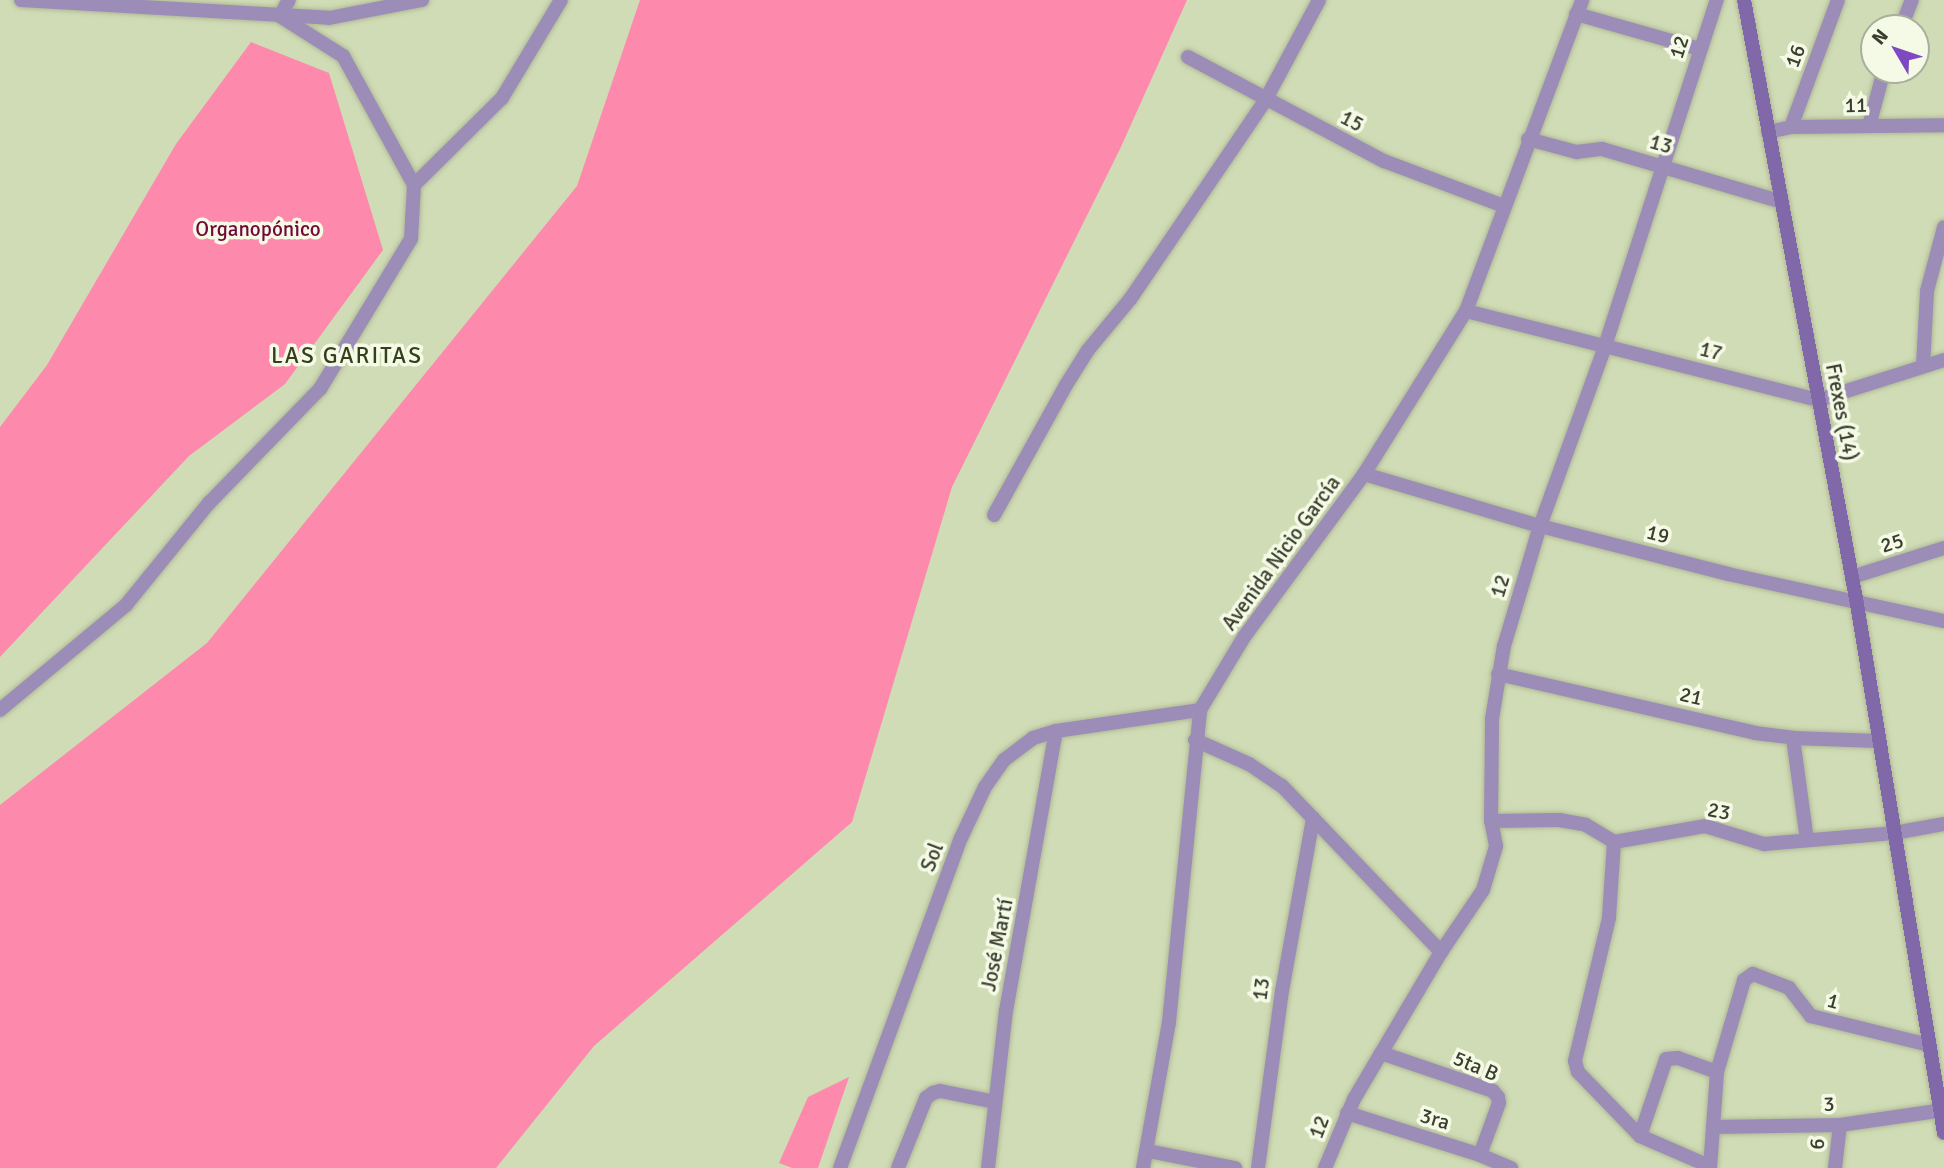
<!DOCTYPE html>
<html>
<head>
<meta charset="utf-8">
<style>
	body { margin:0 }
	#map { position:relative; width:1944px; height:1168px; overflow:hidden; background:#d0dcb5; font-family:Signika,sans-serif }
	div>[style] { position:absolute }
	.green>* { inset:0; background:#fd89ad }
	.roads { filter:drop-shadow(0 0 2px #afb997) drop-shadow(0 0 2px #afb997) }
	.minor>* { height:14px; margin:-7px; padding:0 7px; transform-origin:7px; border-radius:7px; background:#9c8db8 }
	.tertiary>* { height:14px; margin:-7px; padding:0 7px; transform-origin:7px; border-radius:7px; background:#9c8db8 }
	.secondary>* { height:14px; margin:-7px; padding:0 7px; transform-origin:7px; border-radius:7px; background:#8168a8 }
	span { translate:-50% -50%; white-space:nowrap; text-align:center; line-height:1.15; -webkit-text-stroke:7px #f4fae6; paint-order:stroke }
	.street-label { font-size:21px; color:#393e2e }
	.park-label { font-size:21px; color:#730739 }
	.neighbourhood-label { font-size:23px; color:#363f1d; letter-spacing:2px }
	.north { position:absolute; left:1860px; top:14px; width:70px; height:70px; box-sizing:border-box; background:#f4fae6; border:2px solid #a9af9c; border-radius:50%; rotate:309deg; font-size:19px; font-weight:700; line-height:28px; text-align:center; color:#393e2e }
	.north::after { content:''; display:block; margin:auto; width:24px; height:32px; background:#7f4ac1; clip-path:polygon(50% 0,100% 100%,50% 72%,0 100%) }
</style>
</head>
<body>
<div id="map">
	<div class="green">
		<i style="clip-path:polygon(640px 0,1187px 0,1120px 149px,952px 487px,852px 822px,594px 1046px,496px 1168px,0 1168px,0 805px,207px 643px,577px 186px)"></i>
		<i style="clip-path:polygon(251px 42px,329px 73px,383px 250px,285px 384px,189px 456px,0 657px,0 427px,47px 365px,176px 144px)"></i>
		<i style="clip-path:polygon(849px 1077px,818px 1168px,792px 1168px,779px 1163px,808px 1097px)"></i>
	</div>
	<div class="roads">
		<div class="minor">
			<i style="left:21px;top:0;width:309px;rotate:3.3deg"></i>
			<i style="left:329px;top:18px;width:95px;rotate:-11deg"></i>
			<i style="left:1576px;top:14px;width:129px;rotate:15.8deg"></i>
			<i style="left:280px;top:16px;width:18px;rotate:-61deg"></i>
			<i style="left:1901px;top:28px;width:30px;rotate:-69deg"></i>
			<i style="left:1188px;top:57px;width:222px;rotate:28deg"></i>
			<i style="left:1384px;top:161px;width:128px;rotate:20.6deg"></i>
			<i style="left:1869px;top:126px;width:58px;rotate:-75deg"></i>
			<i style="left:1791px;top:127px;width:135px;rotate:-69.7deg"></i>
			<i style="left:1768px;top:132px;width:24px;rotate:-12deg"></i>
			<i style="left:1791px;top:127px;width:153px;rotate:-0.7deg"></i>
			<i style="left:1528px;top:139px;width:50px;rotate:15.2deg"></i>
			<i style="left:1576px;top:152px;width:26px;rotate:-7deg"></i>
			<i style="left:1602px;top:149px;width:188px;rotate:16.4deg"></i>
			<i style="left:414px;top:185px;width:124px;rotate:-44.7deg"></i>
			<i style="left:502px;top:98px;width:114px;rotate:-59deg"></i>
			<i style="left:1466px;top:311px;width:363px;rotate:14.2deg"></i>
			<i style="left:1818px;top:400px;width:132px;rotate:-17.6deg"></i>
			<i style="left:1923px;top:366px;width:75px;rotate:-86.9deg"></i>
			<i style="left:1927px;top:291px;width:66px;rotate:-75.1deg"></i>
			<i style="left:1364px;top:474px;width:184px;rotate:16.5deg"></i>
			<i style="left:1540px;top:526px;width:194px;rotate:14.3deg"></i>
			<i style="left:1728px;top:574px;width:221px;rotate:12.3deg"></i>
			<i style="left:994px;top:515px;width:149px;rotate:-61deg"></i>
			<i style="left:1066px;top:385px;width:41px;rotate:-57.8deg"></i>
			<i style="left:1088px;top:350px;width:67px;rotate:-50.4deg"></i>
			<i style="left:1131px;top:298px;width:240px;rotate:-55.8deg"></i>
			<i style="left:1266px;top:99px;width:112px;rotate:-61.8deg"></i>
			<i style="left:1498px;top:674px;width:264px;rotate:12.9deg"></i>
			<i style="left:1755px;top:733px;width:38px;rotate:7deg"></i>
			<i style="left:1793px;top:738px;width:85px;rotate:2deg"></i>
			<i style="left:0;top:710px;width:164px;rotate:-39.8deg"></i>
			<i style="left:126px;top:605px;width:132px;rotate:-50.9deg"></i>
			<i style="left:209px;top:503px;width:159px;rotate:-45.8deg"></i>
			<i style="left:320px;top:389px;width:175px;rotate:-58.8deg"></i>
			<i style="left:411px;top:239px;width:54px;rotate:-86.8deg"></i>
			<i style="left:414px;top:185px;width:147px;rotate:-118.8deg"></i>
			<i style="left:343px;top:56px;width:75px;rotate:-147.6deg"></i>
			<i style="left:1793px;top:738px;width:103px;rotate:82.2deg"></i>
			<i style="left:1195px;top:740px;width:59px;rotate:24deg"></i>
			<i style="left:1249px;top:764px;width:40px;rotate:34deg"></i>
			<i style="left:1282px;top:786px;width:230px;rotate:46.2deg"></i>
			<i style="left:1491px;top:821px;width:68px;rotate:-0.8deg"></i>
			<i style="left:1559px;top:820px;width:27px;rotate:10deg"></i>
			<i style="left:1586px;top:825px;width:33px;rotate:31deg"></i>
			<i style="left:1614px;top:842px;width:76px;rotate:93.8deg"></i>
			<i style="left:1609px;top:918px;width:147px;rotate:103.4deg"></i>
			<i style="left:1575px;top:1061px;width:11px;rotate:75deg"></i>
			<i style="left:1578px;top:1072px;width:89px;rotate:45.9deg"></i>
			<i style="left:1640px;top:1136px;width:75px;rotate:23.5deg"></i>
			<i style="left:1614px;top:842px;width:92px;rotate:-10deg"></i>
			<i style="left:1705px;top:826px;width:62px;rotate:17deg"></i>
			<i style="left:1764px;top:844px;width:130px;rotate:-4.8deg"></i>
			<i style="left:1894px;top:833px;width:51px;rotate:-10.2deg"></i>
			<i style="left:1381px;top:1053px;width:118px;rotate:18.7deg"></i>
			<i style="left:1493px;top:1091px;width:8px;rotate:50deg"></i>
			<i style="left:1498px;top:1097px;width:6px;rotate:81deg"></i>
			<i style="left:1499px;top:1103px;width:55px;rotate:110.1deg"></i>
			<i style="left:1347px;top:1113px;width:139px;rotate:17.5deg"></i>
			<i style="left:1480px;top:1155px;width:34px;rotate:23deg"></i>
			<i style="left:1714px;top:1127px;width:126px;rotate:-0.9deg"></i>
			<i style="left:1840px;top:1125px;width:105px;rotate:-8.2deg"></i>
			<i style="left:1640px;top:1136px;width:81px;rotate:-71.3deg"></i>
			<i style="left:1666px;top:1059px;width:12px;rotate:-5deg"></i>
			<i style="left:1678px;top:1058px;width:41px;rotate:19.7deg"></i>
			<i style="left:1148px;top:1151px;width:89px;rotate:11.1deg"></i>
			<i style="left:898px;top:1168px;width:75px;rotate:-68.2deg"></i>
			<i style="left:926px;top:1098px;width:9px;rotate:-36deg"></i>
			<i style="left:933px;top:1093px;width:7px;rotate:-16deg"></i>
			<i style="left:940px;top:1091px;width:56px;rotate:11.3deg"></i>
			<i style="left:988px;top:1168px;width:158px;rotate:-83.5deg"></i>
			<i style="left:1006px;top:1011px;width:284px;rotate:-79.9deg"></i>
			<i style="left:1258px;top:1168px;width:179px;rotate:-82.3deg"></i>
			<i style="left:1282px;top:991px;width:176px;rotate:-79.8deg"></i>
			<i style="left:1325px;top:1168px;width:75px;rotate:-67.2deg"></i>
			<i style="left:1354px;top:1099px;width:171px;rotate:-59.4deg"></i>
			<i style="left:1441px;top:952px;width:75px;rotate:-55.9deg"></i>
			<i style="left:1483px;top:890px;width:46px;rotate:-73.5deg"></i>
			<i style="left:1496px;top:846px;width:25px;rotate:-101deg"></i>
			<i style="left:1491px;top:821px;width:102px;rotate:-89.4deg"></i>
			<i style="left:1492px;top:719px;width:74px;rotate:-80.7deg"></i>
			<i style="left:1504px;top:646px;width:125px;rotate:-73.3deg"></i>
			<i style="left:1540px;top:526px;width:191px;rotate:-70.1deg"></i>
			<i style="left:1605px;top:346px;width:364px;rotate:-72.1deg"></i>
			<i style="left:1710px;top:1168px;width:96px;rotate:-85.8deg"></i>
			<i style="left:1717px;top:1072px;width:96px;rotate:-73.6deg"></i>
			<i style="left:1744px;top:980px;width:11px;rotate:-34deg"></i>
			<i style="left:1753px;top:974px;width:39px;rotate:21deg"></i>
			<i style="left:1789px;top:988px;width:36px;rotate:52deg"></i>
			<i style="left:1811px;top:1016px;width:122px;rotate:13.8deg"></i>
			<i style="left:1835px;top:1168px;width:43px;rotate:-83.4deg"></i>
		</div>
		<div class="tertiary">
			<i style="left:1852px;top:577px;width:96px;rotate:-17.5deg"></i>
			<i style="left:840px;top:1168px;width:351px;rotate:-69.9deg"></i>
			<i style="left:961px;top:838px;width:56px;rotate:-64.8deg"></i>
			<i style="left:985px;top:787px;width:33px;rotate:-55deg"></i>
			<i style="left:1004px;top:760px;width:36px;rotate:-37deg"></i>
			<i style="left:1033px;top:738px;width:24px;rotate:-17deg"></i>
			<i style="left:1056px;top:731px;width:146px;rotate:-8.3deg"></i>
			<i style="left:1143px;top:1168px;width:148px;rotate:-79.9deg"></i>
			<i style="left:1169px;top:1022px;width:314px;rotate:-84.3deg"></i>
			<i style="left:1200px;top:710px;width:85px;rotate:-58.9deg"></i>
			<i style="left:1244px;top:637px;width:202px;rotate:-53.6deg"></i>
			<i style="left:1364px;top:474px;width:192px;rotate:-58deg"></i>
			<i style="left:1466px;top:311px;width:332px;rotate:-69.5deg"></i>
		</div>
		<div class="secondary">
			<i style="left:1744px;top:0;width:614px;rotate:79.4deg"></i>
			<i style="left:1857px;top:604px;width:536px;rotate:80.66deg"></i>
		</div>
	</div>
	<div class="street-label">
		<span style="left:1679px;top:47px;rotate:-72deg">12</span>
		<span style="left:1795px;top:56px;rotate:-69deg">16</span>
		<span style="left:1856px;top:105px;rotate:-1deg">11</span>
		<span style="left:1352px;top:121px;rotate:28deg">15</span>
		<span style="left:1661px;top:144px;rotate:16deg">13</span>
		<span style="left:1711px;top:351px;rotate:14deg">17</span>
		<span style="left:1842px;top:412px;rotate:79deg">Frexes (14)</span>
		<span style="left:1658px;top:534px;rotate:14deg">19</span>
		<span style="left:1892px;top:543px;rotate:-18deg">25</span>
		<span style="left:1281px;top:553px;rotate:-54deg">Avenida Nicio García</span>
		<span style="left:1500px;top:586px;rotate:-73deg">12</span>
		<span style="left:1691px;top:696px;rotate:13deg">21</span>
		<span style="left:1719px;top:811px;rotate:11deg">23</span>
		<span style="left:932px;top:857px;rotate:-69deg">Sol</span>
		<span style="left:997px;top:945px;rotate:-79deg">José Martí</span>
		<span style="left:1261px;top:989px;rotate:-82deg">13</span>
		<span style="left:1833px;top:1001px;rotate:15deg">1</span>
		<span style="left:1476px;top:1066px;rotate:23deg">5ta B</span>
		<span style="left:1829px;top:1104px;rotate:-2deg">3</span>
		<span style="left:1435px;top:1119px;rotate:17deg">3ra</span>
		<span style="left:1319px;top:1127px;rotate:-69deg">12</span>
		<span style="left:1817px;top:1144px;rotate:-84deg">6</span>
	</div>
	<div class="park-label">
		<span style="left:258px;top:229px">Organopónico</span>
	</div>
	<div class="neighbourhood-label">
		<span style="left:347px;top:356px">LAS GARITAS</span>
	</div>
	<div class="north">N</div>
</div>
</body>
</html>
